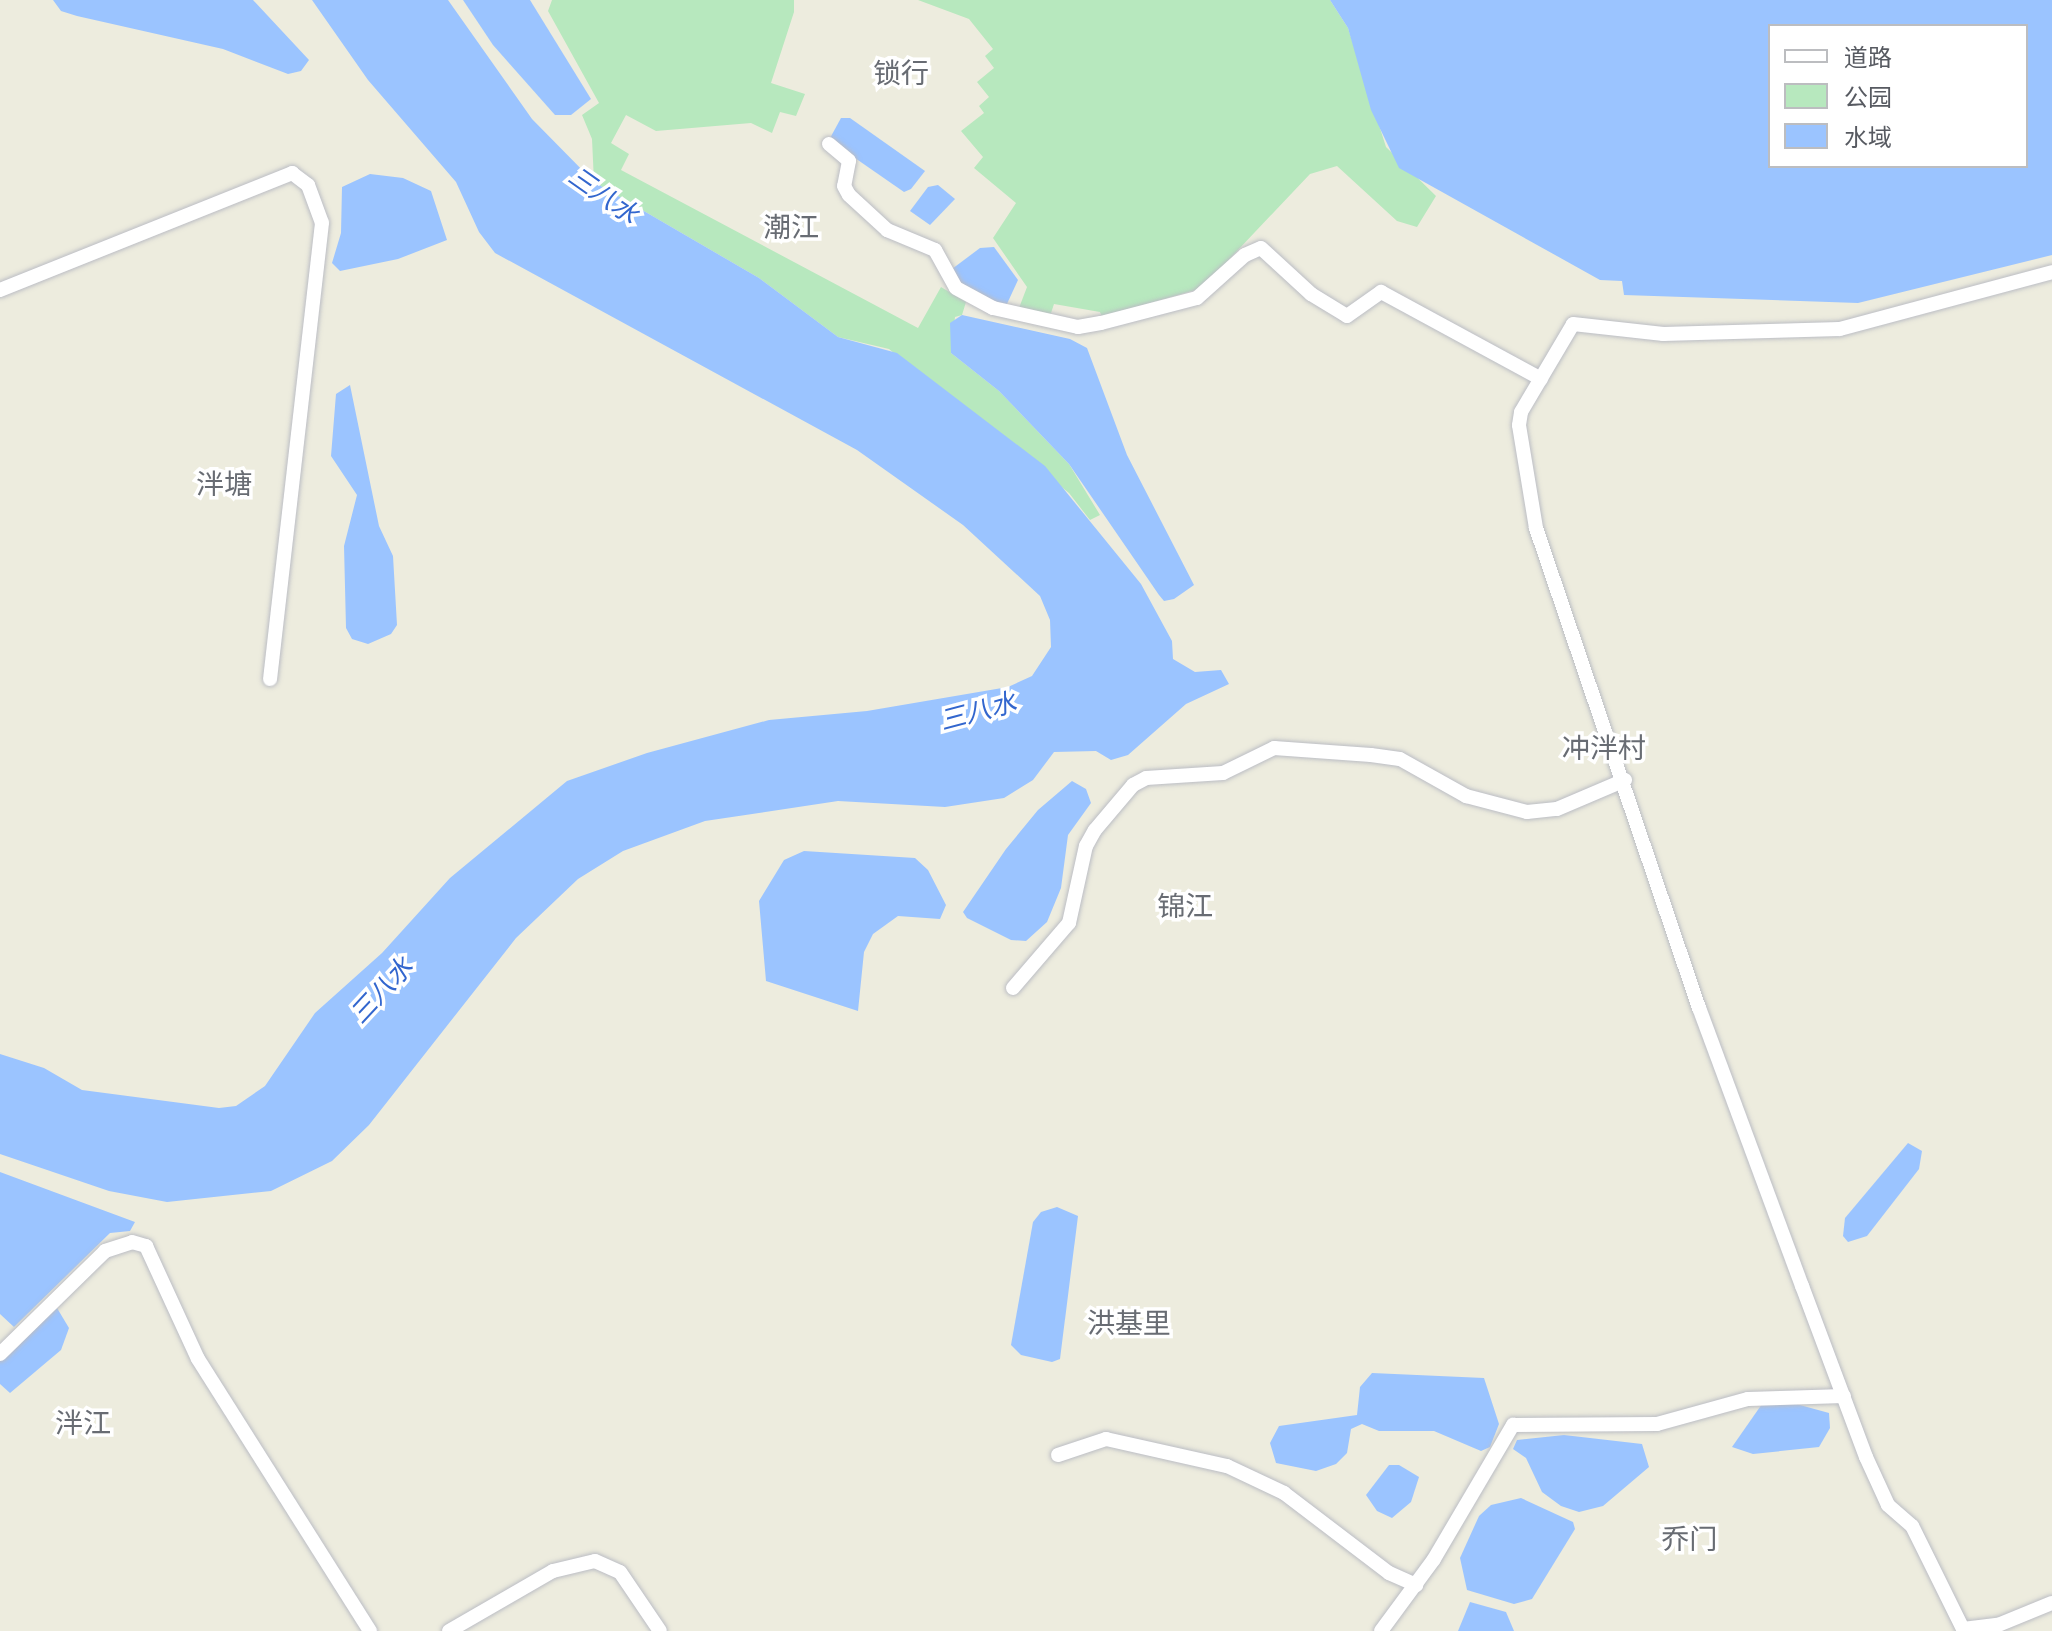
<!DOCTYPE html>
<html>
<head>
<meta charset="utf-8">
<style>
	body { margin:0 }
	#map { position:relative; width:2052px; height:1631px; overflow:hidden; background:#edecde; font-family:Poppins,"Noto Sans SC",sans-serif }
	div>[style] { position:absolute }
	.green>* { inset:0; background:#b7e8be }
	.water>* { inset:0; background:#9bc4ff }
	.roads { filter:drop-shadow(0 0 2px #bbbdc4) drop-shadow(0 0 2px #bbbdc4) }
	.minor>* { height:14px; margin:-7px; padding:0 7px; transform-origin:7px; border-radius:7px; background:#fff }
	span { translate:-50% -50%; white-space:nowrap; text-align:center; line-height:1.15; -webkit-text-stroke:7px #fff; paint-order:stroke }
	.water-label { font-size:26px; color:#3266ce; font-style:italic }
	.quarter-label { font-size:28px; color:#686c73 }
	.legend { position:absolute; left:1768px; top:24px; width:260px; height:144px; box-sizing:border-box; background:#fff; border:2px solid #bcbdc0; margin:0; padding:10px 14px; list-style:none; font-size:24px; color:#575a61 }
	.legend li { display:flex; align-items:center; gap:16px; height:40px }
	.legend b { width:40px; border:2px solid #bcbdc0 }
</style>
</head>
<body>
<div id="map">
	<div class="green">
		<i style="clip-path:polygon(552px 0,794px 0,794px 12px,771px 83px,805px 94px,796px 116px,780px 112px,772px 133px,751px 123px,656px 131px,626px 115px,611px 143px,629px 154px,621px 170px,918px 328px,941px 287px,966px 302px,962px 315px,955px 317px,951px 353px,999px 391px,1069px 464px,1100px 515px,1090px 520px,1069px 493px,889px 349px,838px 337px,759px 278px,594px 182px,592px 139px,582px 115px,599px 103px,548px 11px)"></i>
		<i style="clip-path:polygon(918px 0,1330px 0,1348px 28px,1386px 147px,1436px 196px,1417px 227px,1397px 221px,1337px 166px,1310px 174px,1202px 288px,1102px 317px,1100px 312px,1054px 304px,1050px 316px,1019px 308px,1027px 287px,993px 238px,1016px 203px,974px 168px,983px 157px,961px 131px,984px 113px,979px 106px,989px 97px,977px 82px,994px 68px,985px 56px,993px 49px,969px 19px)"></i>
	</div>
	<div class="water">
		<i style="clip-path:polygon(53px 0,253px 0,309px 60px,301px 71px,288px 74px,223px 49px,77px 16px,61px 11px)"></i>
		<i style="clip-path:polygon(312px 0,448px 0,532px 119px,594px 182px,759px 278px,838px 337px,897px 353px,1045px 466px,1141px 584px,1172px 641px,1173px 659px,1195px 672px,1221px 670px,1229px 684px,1186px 704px,1128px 755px,1111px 760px,1096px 751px,1054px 752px,1033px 780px,1004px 798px,945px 807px,838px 801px,705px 821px,623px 851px,578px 879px,516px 938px,369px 1125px,332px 1161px,271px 1191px,167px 1202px,109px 1191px,0 1154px,0 1054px,44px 1068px,82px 1090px,219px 1108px,236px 1106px,265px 1086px,315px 1013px,382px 953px,450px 878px,567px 781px,647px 753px,769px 720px,867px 711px,1008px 687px,1032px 676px,1051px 647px,1050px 620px,1040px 596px,963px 525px,857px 450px,495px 253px,479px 232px,456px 182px,368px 80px)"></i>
		<i style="clip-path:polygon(463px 0,530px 0,591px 99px,571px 115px,555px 115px,493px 45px)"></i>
		<i style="clip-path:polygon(evenodd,1330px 0,2052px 0,2052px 255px,1858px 303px,1624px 295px,1622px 281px,1600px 280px,1399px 168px,1371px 110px,1348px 28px,1330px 0,2026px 26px,2026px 166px,1770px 166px,1770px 26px,2026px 26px)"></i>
		<i style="clip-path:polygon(841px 118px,850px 118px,925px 171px,911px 189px,904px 192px,829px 140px)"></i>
		<i style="clip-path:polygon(370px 174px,403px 178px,431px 191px,447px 240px,398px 259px,340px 271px,332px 263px,341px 233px,342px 187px)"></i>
		<i style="clip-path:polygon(938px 185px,955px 199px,930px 225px,910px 211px,928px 187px)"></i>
		<i style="clip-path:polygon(994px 247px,1018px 280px,1006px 306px,965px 290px,952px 269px,980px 248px)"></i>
		<i style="clip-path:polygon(962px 315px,1070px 339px,1087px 348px,1127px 455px,1194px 585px,1174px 599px,1164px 601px,1159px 595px,1069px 464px,999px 391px,951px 353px,950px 323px)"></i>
		<i style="clip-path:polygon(350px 385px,379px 526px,393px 556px,397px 625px,391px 634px,368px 644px,352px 639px,346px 628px,344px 546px,357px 495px,331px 456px,336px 394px)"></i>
		<i style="clip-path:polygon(1072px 781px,1086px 789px,1091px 803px,1068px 835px,1061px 888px,1047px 922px,1026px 941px,1011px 940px,967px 918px,963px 912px,1006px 849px,1038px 810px)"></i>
		<i style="clip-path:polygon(804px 851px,915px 858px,928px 870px,946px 905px,940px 919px,898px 916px,873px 934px,864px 952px,858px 1011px,766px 981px,759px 901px,784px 860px)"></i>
		<i style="clip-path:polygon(1908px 1143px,1922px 1151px,1919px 1169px,1867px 1236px,1848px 1242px,1843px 1236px,1845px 1218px)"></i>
		<i style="clip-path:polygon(0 1172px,135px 1222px,130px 1231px,110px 1233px,14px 1327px,0 1314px)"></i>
		<i style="clip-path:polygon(1057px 1207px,1078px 1216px,1060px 1359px,1052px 1362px,1021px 1355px,1011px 1345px,1033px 1222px,1041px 1212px)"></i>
		<i style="clip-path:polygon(57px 1308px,69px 1328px,61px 1350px,10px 1393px,0 1384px,0 1361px)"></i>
		<i style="clip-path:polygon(1372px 1373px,1484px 1378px,1499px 1424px,1490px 1447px,1481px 1451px,1434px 1431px,1379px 1431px,1362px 1424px,1351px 1429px,1347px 1453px,1336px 1464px,1316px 1471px,1276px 1463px,1270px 1443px,1279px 1426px,1357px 1415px,1360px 1387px)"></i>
		<i style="clip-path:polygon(1789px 1402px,1829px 1413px,1830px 1428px,1819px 1447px,1753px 1454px,1732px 1447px,1762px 1404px)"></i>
		<i style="clip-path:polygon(1564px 1435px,1642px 1444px,1649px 1467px,1603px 1506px,1579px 1512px,1561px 1506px,1542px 1492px,1526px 1458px,1513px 1449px,1517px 1440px)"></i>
		<i style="clip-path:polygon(1389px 1465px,1399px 1465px,1419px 1477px,1411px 1502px,1392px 1518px,1377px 1511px,1366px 1495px)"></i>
		<i style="clip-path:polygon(1521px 1498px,1573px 1522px,1575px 1529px,1532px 1599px,1514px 1604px,1467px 1590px,1460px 1558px,1479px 1516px,1491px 1505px)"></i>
		<i style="clip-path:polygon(1470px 1602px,1506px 1612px,1514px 1631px,1458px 1631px)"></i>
	</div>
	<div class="roads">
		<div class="minor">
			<i style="left:829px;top:144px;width:26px;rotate:40deg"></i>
			<i style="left:849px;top:161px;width:25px;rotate:101deg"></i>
			<i style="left:844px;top:186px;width:10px;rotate:61deg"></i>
			<i style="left:849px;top:195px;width:52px;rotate:42.6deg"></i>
			<i style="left:887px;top:230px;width:52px;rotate:22.6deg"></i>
			<i style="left:935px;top:250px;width:43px;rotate:61.1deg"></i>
			<i style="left:956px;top:288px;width:42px;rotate:28.4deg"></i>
			<i style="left:993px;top:308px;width:87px;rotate:12.6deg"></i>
			<i style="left:1078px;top:327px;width:23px;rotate:-10deg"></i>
			<i style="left:1101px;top:323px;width:99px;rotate:-14.6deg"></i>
			<i style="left:1197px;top:298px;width:64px;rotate:-41.9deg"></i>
			<i style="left:1245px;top:255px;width:17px;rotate:-24deg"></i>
			<i style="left:1261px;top:248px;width:68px;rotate:42.6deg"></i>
			<i style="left:1311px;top:294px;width:42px;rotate:31.4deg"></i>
			<i style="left:1347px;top:316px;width:42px;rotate:-35.2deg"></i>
			<i style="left:1381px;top:292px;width:182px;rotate:28.5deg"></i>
			<i style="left:0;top:290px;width:315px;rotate:-21.8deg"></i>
			<i style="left:292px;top:173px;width:20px;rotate:37deg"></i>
			<i style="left:308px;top:185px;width:40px;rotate:69.8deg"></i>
			<i style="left:322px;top:223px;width:459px;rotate:96.5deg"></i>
			<i style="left:1013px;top:988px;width:86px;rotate:-49.3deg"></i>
			<i style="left:1069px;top:923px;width:79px;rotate:-77.6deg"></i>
			<i style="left:1086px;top:846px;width:18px;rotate:-61deg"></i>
			<i style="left:1095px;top:830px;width:59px;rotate:-49.8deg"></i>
			<i style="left:1133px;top:785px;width:15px;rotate:-28deg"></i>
			<i style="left:1146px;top:778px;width:77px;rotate:-3.7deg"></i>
			<i style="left:1223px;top:773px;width:57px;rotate:-26.1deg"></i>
			<i style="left:1274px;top:748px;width:97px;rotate:4.1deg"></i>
			<i style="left:1371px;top:755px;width:29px;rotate:8deg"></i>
			<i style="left:1400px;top:759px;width:76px;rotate:29.3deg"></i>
			<i style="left:1466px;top:796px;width:63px;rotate:14.7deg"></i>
			<i style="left:1527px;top:812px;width:30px;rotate:-6deg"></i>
			<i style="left:1557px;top:809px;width:74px;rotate:-23.1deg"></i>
			<i style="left:0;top:1354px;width:147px;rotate:-44.4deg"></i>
			<i style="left:105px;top:1251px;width:28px;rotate:-18deg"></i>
			<i style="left:132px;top:1242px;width:15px;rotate:16deg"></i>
			<i style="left:146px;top:1246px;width:124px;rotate:65.3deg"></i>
			<i style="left:198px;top:1359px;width:322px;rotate:57.7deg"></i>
			<i style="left:1058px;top:1455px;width:51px;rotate:-18.4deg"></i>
			<i style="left:1106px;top:1439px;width:124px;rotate:12.6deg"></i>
			<i style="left:1227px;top:1466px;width:63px;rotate:25.3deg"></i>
			<i style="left:1284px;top:1493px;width:132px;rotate:37.3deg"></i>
			<i style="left:1389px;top:1573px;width:30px;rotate:24deg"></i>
			<i style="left:1963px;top:1629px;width:35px;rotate:-7deg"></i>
			<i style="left:1998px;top:1625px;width:58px;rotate:-22.2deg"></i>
			<i style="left:449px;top:1631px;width:120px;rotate:-30deg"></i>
			<i style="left:553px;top:1571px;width:43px;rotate:-13.4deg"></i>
			<i style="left:595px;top:1561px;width:27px;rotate:24deg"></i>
			<i style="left:620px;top:1572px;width:71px;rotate:55.9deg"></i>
			<i style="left:1381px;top:1631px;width:89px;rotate:-53.6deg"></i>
			<i style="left:1434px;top:1559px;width:156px;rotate:-59.5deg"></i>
			<i style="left:1513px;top:1425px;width:144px;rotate:-0.4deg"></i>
			<i style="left:1657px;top:1424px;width:94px;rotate:-15.4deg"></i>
			<i style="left:1748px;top:1399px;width:96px;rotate:-1.8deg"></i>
			<i style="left:1964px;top:1631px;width:117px;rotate:-116.3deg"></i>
			<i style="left:1912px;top:1526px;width:32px;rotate:-139deg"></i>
			<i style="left:1888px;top:1505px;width:53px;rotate:-114.6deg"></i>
			<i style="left:1866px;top:1457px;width:183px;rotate:-110.5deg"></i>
			<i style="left:1802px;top:1286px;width:296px;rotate:-110.3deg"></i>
			<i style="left:1699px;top:1008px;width:507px;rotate:-108.76deg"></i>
			<i style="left:1536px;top:528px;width:104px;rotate:-99.4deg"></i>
			<i style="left:1519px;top:425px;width:13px;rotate:-81deg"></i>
			<i style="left:1521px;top:412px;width:102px;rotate:-59.4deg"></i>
			<i style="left:1573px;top:324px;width:91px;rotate:6.3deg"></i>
			<i style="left:1663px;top:334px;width:177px;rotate:-1.6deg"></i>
			<i style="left:1840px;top:329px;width:220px;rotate:-15deg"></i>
		</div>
	</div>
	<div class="water-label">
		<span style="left:603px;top:196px;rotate:35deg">三八水</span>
		<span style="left:978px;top:712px;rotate:-15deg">三八水</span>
		<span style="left:382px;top:991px;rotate:-47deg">三八水</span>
	</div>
	<div class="quarter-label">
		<span style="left:901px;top:74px">锁行</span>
		<span style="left:791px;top:228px">潮江</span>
		<span style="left:224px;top:485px">泮塘</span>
		<span style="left:1604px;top:749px">冲泮村</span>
		<span style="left:1185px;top:907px">锦江</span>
		<span style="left:1129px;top:1324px">洪基里</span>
		<span style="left:83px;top:1424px">泮江</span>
		<span style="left:1689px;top:1540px">乔门</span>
	</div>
	<ul class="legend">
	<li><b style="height:10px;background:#fff"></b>道路</li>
	<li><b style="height:22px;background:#b7e8be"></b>公园</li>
	<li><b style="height:22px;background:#9bc4ff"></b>水域</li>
	</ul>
</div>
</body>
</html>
